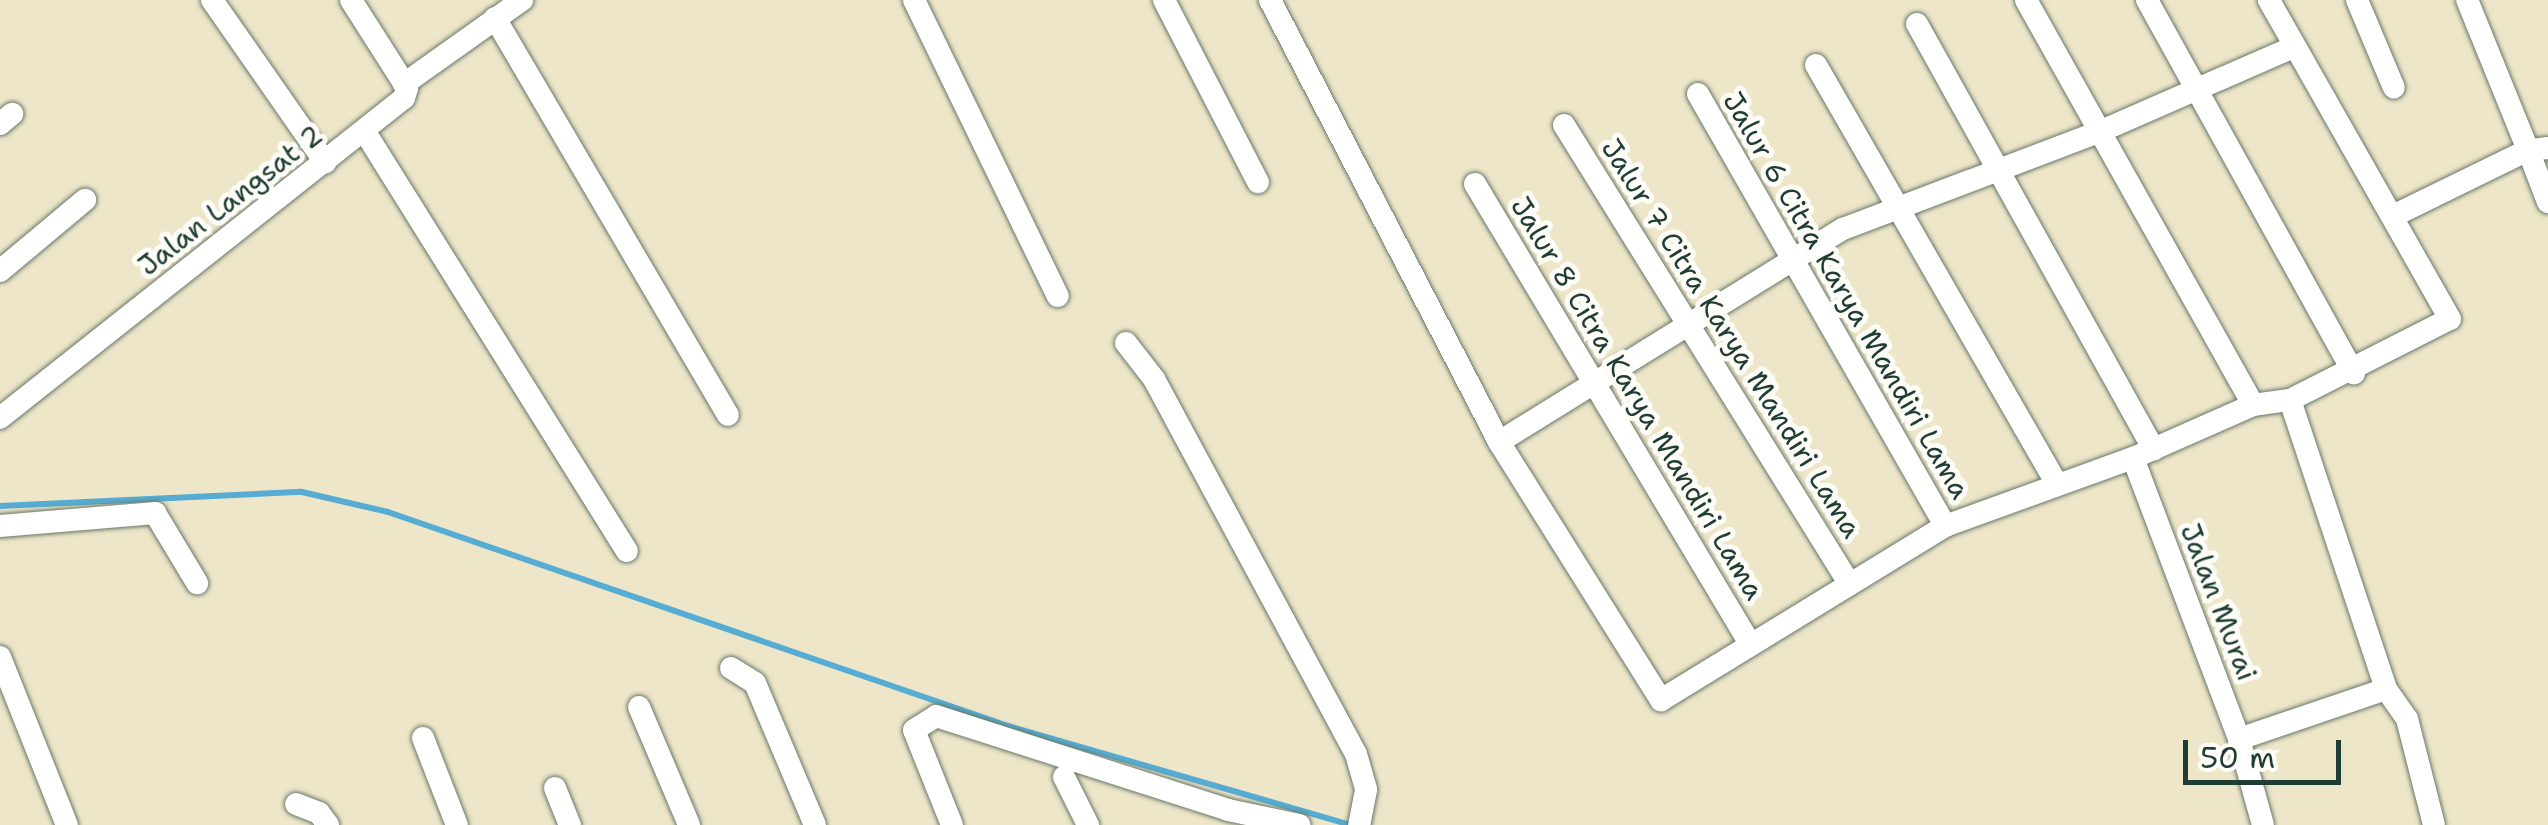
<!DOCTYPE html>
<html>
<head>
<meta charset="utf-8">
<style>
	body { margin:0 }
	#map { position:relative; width:2548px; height:825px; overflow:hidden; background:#eee6c9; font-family:"Shantell Sans",sans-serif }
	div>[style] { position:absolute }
	.stream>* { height:6px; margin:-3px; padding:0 3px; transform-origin:3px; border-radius:3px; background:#57acd3 }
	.roads { filter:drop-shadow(0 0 2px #677868) drop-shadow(0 0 2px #677868) }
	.minor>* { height:22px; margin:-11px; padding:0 11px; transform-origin:11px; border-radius:11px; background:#fff }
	span { translate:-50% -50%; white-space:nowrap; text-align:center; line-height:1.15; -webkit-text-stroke:10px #fdfcf7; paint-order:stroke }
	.street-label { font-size:28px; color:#1f3d34 }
	.scale { position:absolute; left:2183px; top:740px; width:158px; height:45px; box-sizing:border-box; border:5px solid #1f3d34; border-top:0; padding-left:12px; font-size:30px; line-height:35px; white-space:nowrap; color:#1f3d34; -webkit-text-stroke:8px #fdfcf7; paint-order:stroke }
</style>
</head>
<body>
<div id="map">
	<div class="stream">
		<i style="left:0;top:506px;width:302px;rotate:-2.7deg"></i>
		<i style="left:302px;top:492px;width:88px;rotate:13.1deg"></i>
		<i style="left:388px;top:512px;width:656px;rotate:19.04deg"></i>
		<i style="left:1008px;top:726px;width:358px;rotate:16.1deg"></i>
	</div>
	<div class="roads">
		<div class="minor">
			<i style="left:212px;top:0;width:198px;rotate:55.1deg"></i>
			<i style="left:914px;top:0;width:329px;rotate:64.1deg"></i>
			<i style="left:1164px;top:0;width:205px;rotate:62.7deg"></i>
			<i style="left:1270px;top:0;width:498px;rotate:62.6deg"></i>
			<i style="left:1499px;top:442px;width:305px;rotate:57.9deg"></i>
			<i style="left:1661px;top:700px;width:333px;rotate:-31.5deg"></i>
			<i style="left:1945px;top:526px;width:200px;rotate:-19.9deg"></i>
			<i style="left:2133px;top:458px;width:131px;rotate:-23.8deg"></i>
			<i style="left:2253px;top:405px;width:37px;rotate:-8deg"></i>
			<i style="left:2290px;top:400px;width:179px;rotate:-26.9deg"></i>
			<i style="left:2450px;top:319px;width:367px;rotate:-119.6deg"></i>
			<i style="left:2026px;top:0;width:464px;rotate:60.7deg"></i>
			<i style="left:2147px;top:0;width:427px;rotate:61deg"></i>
			<i style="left:2357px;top:0;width:95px;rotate:67.2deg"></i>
			<i style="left:495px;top:18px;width:460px;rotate:59.6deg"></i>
			<i style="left:1917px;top:24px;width:487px;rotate:60.9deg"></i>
			<i style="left:1816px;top:65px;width:483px;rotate:60.1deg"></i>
			<i style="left:404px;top:84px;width:145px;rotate:-35.4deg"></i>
			<i style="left:1698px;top:94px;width:498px;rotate:60.2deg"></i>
			<i style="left:0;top:124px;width:16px;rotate:-40deg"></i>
			<i style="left:1564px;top:125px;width:539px;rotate:58.11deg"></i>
			<i style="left:365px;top:132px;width:494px;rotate:58deg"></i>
			<i style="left:2548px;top:148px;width:20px;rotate:174deg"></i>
			<i style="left:2528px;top:150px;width:56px;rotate:69deg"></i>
			<i style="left:1475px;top:184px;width:534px;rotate:59.11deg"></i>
			<i style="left:2393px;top:216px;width:150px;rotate:-26.1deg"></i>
			<i style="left:2528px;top:150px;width:162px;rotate:-112.1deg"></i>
			<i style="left:0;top:271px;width:111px;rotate:-39.9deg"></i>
			<i style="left:1126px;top:343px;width:46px;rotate:52.1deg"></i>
			<i style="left:1154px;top:379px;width:426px;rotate:61.7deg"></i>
			<i style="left:1356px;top:754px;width:37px;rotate:74deg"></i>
			<i style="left:1366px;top:790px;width:36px;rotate:101deg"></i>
			<i style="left:2290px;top:400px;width:305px;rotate:71.6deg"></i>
			<i style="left:2386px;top:689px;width:37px;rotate:55deg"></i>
			<i style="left:2407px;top:719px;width:109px;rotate:75.7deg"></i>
			<i style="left:0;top:418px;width:515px;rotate:-38.38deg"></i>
			<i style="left:404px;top:98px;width:10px;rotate:-73deg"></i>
			<i style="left:407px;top:88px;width:104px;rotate:-122.5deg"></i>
			<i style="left:1499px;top:442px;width:405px;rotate:-31.8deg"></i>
			<i style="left:1843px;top:229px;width:274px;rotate:-20.8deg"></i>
			<i style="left:2099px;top:132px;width:213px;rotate:-23.6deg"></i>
			<i style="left:2133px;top:458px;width:300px;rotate:69.3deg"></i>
			<i style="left:2239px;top:739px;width:89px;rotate:74.4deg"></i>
			<i style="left:0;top:526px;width:156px;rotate:-4.8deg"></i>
			<i style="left:155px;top:513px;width:82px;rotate:59deg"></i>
			<i style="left:0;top:657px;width:181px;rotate:68.3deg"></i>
			<i style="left:731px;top:668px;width:28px;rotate:32deg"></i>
			<i style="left:755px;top:683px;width:154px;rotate:67.1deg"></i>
			<i style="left:639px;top:707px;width:128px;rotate:67deg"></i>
			<i style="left:423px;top:738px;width:93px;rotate:68.7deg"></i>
			<i style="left:2239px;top:739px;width:155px;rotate:-18.8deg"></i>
			<i style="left:1064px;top:777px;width:54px;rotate:63.4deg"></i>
			<i style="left:555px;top:788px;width:40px;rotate:68deg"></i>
			<i style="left:296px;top:804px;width:25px;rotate:21deg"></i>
			<i style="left:319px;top:813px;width:15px;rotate:53deg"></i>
			<i style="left:952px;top:825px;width:102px;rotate:-111.8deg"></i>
			<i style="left:914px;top:730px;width:26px;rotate:-32deg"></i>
			<i style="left:936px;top:716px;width:307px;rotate:17.8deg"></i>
			<i style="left:1228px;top:810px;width:73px;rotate:11.9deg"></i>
		</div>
	</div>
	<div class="street-label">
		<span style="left:230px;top:200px;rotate:-38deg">Jalan Langsat 2</span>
		<span style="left:1847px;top:295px;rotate:60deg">Jalur 6 Citra Karya Mandiri Lama</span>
		<span style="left:1732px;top:338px;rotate:58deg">Jalur 7 Citra Karya Mandiri Lama</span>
		<span style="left:1638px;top:398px;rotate:59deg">Jalur 8 Citra Karya Mandiri Lama</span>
		<span style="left:2219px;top:602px;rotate:69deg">Jalan Murai</span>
	</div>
	<div class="scale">50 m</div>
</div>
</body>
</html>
